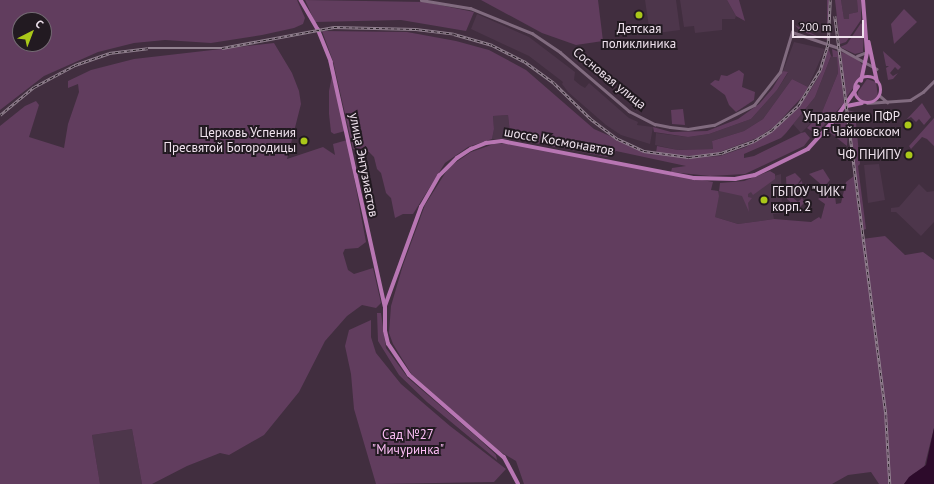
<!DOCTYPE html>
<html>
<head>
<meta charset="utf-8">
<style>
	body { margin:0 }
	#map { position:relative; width:934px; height:484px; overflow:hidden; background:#412e3f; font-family:"PT Sans",sans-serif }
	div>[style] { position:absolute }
	.built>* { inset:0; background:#4d364b }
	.green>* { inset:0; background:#613d5e }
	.water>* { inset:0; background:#2d0b2b }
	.minor>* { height:2.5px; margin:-1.25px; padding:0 1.25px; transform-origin:1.25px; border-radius:1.25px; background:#816b7f }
	.major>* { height:3.5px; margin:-1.75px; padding:0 1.75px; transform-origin:1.75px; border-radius:1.75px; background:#b876b3 }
	.major>.ring { margin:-1.75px; padding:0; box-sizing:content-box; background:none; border:3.5px solid #b876b3; border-radius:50% }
	.rail>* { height:2.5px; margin-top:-1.25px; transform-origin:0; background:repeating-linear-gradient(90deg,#221a21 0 3px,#91818f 0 6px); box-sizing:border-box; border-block:1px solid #91818f }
	.dots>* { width:11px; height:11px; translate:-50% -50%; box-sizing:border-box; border:2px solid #221a21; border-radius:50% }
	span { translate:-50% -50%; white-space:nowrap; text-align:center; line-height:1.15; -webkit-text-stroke:4px #221a21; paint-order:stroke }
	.poi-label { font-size:13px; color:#f0e3ee }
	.right { translate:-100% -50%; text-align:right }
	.left { translate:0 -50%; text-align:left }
	.street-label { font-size:13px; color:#f0e3ee }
	.park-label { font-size:13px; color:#fdbef6 }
	.north { position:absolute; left:12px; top:12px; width:40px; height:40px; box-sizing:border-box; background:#221a21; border:1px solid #746a73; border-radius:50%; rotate:42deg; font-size:11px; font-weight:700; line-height:16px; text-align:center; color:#f0e3ee }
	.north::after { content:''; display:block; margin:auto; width:14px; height:18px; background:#aac719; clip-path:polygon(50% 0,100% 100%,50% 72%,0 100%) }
	.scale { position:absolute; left:792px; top:20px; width:72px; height:18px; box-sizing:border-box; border:2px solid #f0e3ee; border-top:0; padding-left:5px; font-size:12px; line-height:14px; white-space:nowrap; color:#f0e3ee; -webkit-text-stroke:3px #221a21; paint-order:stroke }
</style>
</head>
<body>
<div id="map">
	<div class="built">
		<i style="clip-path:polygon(645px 0,676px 0,680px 30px,650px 34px)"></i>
		<i style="clip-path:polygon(680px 0,727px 0,736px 16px,735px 19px,722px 19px,722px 30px,695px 33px,694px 26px,684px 27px)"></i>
		<i style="clip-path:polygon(841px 0,857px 0,858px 12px,849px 14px,849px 19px,844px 19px)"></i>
		<i style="clip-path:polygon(477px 14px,529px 37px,575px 72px,574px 80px,580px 85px,585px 88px,589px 83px,629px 118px,638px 122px,637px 125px,653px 127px,650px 144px,621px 135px,606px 125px,568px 92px,562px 84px,563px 82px,529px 56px,471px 29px)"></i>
		<i style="clip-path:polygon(794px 42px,825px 49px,808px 87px,792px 79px,763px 119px,744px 131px,712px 141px,713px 149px,678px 150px,655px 145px,656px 133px,688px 137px,709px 134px,751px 119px,777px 90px,788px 73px,783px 71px)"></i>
		<i style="clip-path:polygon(831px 56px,837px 57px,838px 73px,822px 112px,801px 133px,793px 124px,815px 97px)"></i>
		<i style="clip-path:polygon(508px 115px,510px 133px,515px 139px,492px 139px,494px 129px,493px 116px)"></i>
		<i style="clip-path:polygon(879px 164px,885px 200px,868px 203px,864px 165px)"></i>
		<i style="clip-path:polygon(781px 174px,782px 213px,773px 214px,774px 219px,738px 224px,715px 217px,711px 190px,718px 191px)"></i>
		<i style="clip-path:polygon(919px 184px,927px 192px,934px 191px,934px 222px,921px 236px,896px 212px,891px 212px,891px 208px,899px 207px)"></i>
		<i style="clip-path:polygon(132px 429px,142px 484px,100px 484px,92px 435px)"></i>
	</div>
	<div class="green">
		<i style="clip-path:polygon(evenodd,0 0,297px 0,305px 18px,303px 24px,294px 28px,262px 35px,211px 43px,165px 40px,134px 43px,98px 52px,44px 76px,0 110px,0 0,20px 20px,44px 20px,44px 44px,20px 44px,20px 20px)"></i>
		<i style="clip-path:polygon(305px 0,425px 2px,474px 12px,466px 31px,401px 20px,315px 22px)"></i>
		<i style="clip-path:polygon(481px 0,598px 0,603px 41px,576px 45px,542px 33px)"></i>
		<i style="clip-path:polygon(727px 0,739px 0,745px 21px,736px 16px)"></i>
		<i style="clip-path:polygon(813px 0,829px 0,828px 40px,800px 31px,795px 25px,817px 36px,827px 37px,827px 0)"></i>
		<i style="clip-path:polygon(835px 0,841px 0,844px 19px,849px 19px,849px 14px,858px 12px,857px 0,861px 0,861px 20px,846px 42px,840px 44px)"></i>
		<i style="clip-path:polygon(904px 9px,917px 22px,894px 44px,891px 24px)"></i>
		<i style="clip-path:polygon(861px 23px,864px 27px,863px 52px,855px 54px,840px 47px,847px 44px)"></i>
		<i style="clip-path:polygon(322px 31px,407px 32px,456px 41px,489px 50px,526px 70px,594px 129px,644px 151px,688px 158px,720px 156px,746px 147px,770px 133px,791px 115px,810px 91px,820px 74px,828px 47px,831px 56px,815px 97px,786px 133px,781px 138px,744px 154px,744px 158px,754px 156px,801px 133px,805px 132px,810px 138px,804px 146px,745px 174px,710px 176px,671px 172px,672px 168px,686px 166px,616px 151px,607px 157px,515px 139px,510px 133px,508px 115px,493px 116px,494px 129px,492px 139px,468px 147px,445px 163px,413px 214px,403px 214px,395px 218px,391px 198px,386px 193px,381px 173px,377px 169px,374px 157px,369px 152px,353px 149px,333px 61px)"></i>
		<i style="clip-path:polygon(274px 43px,292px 73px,299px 91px,301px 104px,287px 159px,323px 147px,335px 155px,333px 144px,347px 140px,366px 242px,358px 248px,345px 249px,343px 253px,348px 270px,354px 274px,373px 268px,381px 303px,376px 308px,362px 305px,347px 316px,325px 341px,299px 392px,264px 435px,229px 455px,220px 453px,187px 466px,152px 484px,142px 484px,132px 429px,92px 435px,100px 484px,0 484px,0 126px,25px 106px,36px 101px,39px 105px,29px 137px,64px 148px,68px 124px,79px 92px,78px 84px,68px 88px,68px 81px,91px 70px,134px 59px)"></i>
		<i style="clip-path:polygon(832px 49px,839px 52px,844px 103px,816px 134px,807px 128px,822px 112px,838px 73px,837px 57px,833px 57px)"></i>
		<i style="clip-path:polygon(883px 51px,901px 67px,898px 70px,895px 67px,890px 73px,893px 76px,898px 73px,893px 79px,888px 80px,886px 68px,889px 66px,886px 66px)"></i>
		<i style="clip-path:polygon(841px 52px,857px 58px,863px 66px,860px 79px,845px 99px)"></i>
		<i style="clip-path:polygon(739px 70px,744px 74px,742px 87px,755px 92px,754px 100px,736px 112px,729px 105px,725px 95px,710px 84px,715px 80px,719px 81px,721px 75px,727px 76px)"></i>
		<i style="clip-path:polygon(783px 71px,788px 72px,777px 90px,751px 119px,709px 134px,688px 137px,654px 132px,653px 127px,671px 132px,707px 131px,738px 119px,759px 104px,772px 89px)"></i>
		<i style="clip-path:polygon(332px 76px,345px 131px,334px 134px,331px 132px,329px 114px,329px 91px)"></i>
		<i style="clip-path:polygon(792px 79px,808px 87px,803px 96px,775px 126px,757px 138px,717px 153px,688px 156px,656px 153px,657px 146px,678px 150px,713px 149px,712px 141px,744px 131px,763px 119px)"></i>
		<i style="clip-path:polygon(867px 79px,876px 82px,878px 97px,874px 101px,864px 101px,858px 97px,858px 92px)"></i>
		<i style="clip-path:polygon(922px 103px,931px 117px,924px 125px,919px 119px,916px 122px,911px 117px,906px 120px)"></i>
		<i style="clip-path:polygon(683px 109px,685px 125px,672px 124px,671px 110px)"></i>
		<i style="clip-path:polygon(847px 110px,855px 112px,858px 119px,856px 123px,860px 164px,858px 166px,866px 229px,863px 230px)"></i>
		<i style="clip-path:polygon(845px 112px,848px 130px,847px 146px,828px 131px)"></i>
		<i style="clip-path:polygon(934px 118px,934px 146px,927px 139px,922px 137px,911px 149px,909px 146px)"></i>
		<i style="clip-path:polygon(494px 144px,511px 144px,713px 182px,711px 190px,718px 191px,719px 196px,715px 217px,738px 224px,774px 219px,811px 222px,819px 217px,821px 219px,825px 204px,818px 199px,824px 194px,825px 189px,829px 184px,834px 188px,836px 204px,841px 203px,846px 182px,854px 176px,862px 239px,885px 236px,905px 255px,923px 252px,934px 260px,934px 428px,924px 468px,913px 474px,904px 484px,879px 484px,871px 472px,848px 475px,832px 484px,524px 484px,516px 461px,499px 451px,412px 375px,393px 344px,389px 333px,391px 306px,403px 265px,425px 205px,449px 167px,471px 152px)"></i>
		<i style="clip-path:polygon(823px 169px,830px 180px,824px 187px,809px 174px)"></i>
		<i style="clip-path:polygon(770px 171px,775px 174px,775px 179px,753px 195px,751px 192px,748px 194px,748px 197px,752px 198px,748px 203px,749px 212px,742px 196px,719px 191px,720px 183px,744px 181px)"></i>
		<i style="clip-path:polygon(795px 173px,801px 179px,797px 185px,802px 181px,803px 188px,791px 196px,798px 202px,802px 198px,805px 202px,798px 209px,787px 199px,786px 177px)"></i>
		<i style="clip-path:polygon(377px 313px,381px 313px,386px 348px,408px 378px,478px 438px,496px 455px,497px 460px,427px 402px,399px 375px,378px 341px)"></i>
		<i style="clip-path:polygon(371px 320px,371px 337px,376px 353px,401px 384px,450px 426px,506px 469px,494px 482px,376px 484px,354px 409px,351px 374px,345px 346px,349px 330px)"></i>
	</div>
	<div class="water">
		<i style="clip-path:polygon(934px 428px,934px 484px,904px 484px,909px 477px,926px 465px)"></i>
	</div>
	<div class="minor">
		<i style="left:421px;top:0;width:50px;rotate:9.3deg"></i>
		<i style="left:470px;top:8px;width:67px;rotate:22deg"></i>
		<i style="left:532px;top:33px;width:34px;rotate:34deg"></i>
		<i style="left:560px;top:52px;width:91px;rotate:40.5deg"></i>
		<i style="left:629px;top:111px;width:29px;rotate:27deg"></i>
		<i style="left:655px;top:124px;width:15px;rotate:11deg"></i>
		<i style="left:670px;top:127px;width:18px;rotate:6deg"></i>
		<i style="left:688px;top:129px;width:26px;rotate:-9deg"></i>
		<i style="left:714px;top:125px;width:45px;rotate:-26.6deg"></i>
		<i style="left:754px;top:105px;width:42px;rotate:-51.8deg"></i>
		<i style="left:780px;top:72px;width:42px;rotate:-73.3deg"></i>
		<i style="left:792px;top:32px;width:50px;rotate:18.8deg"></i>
		<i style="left:839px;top:48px;width:43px;rotate:28.9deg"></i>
		<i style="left:857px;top:56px;width:11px;rotate:-22deg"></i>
		<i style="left:879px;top:95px;width:11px;rotate:41deg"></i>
		<i style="left:867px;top:103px;width:43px;rotate:-4deg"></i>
		<i style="left:910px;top:100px;width:15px;rotate:-32deg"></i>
		<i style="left:923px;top:92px;width:16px;rotate:-45deg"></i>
	</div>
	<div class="major">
		<i style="left:301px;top:0;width:34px;rotate:60deg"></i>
		<i style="left:318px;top:29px;width:35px;rotate:68deg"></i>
		<i style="left:331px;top:62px;width:250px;rotate:77.5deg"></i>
		<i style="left:869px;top:42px;width:40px;rotate:78deg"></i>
		<i class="ring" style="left:855px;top:77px;width:22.5px;height:22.5px"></i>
		<i style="left:861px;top:81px;width:30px;rotate:-78deg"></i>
		<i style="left:867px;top:52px;width:52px;rotate:-94.4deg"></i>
		<i style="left:847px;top:106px;width:15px;rotate:-11deg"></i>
		<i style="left:518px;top:484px;width:30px;rotate:-118deg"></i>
		<i style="left:504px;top:458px;width:126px;rotate:-138.9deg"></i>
		<i style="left:409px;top:375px;width:37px;rotate:-124deg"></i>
		<i style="left:388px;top:344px;width:13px;rotate:-103deg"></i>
		<i style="left:385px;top:331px;width:25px;rotate:-90deg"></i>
		<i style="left:385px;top:306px;width:105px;rotate:-70deg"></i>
		<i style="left:421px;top:207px;width:36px;rotate:-60deg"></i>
		<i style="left:439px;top:176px;width:25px;rotate:-45deg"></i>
		<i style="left:457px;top:158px;width:17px;rotate:-33deg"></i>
		<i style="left:471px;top:149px;width:16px;rotate:-22deg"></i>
		<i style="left:486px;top:143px;width:16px;rotate:-7deg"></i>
		<i style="left:502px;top:141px;width:196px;rotate:10.9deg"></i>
		<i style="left:694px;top:178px;width:41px;rotate:1.4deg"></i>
		<i style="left:735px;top:179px;width:20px;rotate:-11deg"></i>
		<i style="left:755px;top:175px;width:59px;rotate:-26.1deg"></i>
		<i style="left:808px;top:149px;width:42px;rotate:-47.9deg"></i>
		<i style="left:836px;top:118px;width:38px;rotate:-55deg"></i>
	</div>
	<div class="rail">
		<i style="left:835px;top:16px;width:403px;rotate:82.7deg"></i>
		<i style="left:886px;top:416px;width:68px;rotate:86.6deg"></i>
		<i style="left:0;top:115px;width:44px;rotate:-39.5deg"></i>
		<i style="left:34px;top:87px;width:47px;rotate:-28.2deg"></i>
		<i style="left:75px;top:65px;width:36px;rotate:-19deg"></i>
		<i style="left:109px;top:53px;width:39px;rotate:-7deg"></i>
		<i style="left:148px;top:48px;width:74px"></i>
		<i style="left:222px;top:48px;width:114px;rotate:-10.6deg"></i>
		<i style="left:334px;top:27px;width:82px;rotate:1.4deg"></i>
		<i style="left:416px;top:29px;width:38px;rotate:7deg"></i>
		<i style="left:454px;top:34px;width:40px;rotate:16deg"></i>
		<i style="left:492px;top:45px;width:36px;rotate:27deg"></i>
		<i style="left:524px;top:61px;width:37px;rotate:36deg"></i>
		<i style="left:554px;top:83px;width:52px;rotate:44.2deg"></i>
		<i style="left:591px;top:119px;width:34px;rotate:37deg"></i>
		<i style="left:618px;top:139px;width:29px;rotate:25deg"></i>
		<i style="left:644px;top:151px;width:45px;rotate:7.6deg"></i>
		<i style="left:689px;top:157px;width:32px;rotate:-7deg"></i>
		<i style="left:721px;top:153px;width:35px;rotate:-20deg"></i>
		<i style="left:754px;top:141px;width:21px;rotate:-31deg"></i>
		<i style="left:772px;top:130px;width:35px;rotate:-43deg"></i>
		<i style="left:798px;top:106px;width:42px;rotate:-58.6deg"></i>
		<i style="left:820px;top:70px;width:27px;rotate:-73deg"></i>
		<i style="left:828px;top:44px;width:44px;rotate:-87.4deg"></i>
	</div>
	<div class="dots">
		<i style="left:639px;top:15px;background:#aac719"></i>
		<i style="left:908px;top:125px;background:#aac719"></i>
		<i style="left:304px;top:141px;background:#aac719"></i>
		<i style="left:909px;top:155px;background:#aac719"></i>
		<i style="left:764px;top:200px;background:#aac719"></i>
	</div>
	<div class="poi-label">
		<span style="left:639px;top:37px">Детская<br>поликлиника</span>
		<span class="right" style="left:900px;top:125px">Управление ПФР<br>в г. Чайковском</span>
		<span class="right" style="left:296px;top:141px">Церковь Успения<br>Пресвятой Богородицы</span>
		<span class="right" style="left:901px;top:155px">ЧФ ПНИПУ</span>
		<span class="left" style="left:772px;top:200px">ГБПОУ "ЧИК"<br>корп. 2</span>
	</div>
	<div class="street-label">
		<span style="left:609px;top:79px;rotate:39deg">Сосновая улица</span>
		<span style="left:559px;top:142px;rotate:10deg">шоссе Космонавтов</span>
		<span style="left:363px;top:165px;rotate:79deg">улица Энтузиастов</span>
	</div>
	<div class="park-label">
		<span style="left:408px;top:443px">Сад №27<br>"Мичуринка"</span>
	</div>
	<div class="north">С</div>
	<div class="scale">200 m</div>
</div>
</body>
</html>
